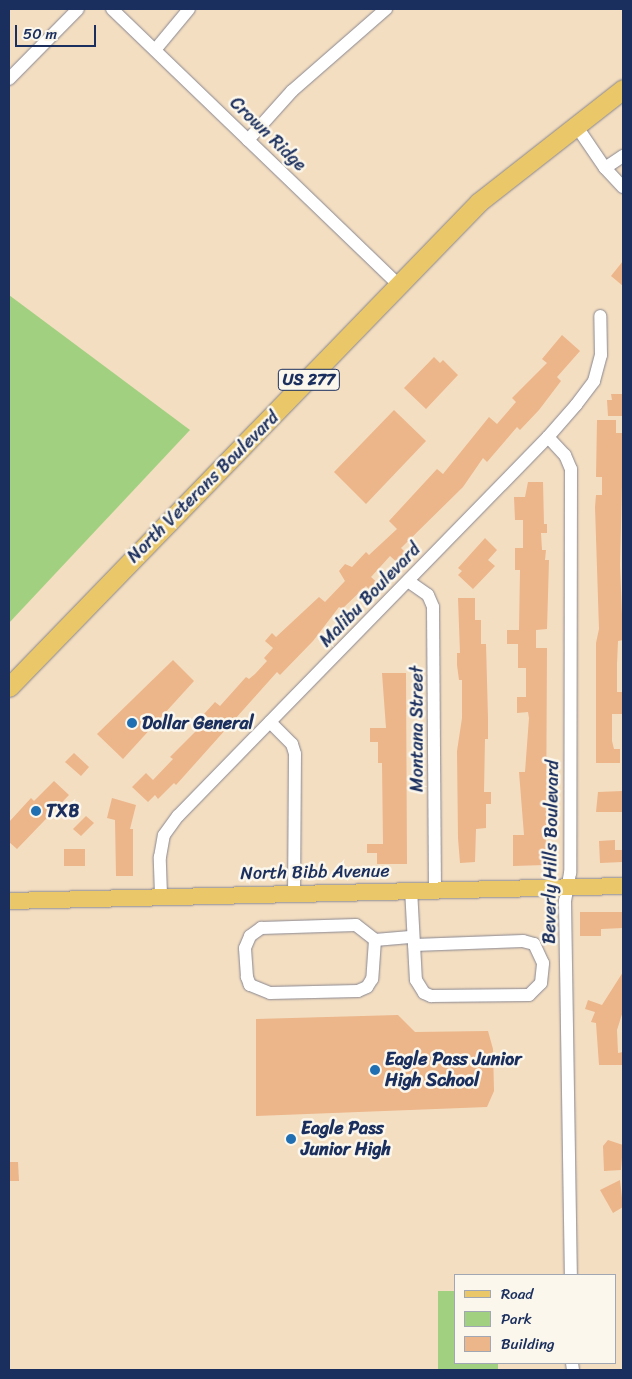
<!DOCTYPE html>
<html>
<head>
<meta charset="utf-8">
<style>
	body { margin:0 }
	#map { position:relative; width:632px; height:1379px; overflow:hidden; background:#f4dec1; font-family:Sriracha,sans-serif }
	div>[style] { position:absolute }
	.green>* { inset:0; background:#a1d180 }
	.building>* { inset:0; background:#ecb58a }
	.roads { filter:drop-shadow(0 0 1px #888690) drop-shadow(0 0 1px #888690) }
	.minor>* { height:12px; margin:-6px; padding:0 6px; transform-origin:6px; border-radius:6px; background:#fff }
	.major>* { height:16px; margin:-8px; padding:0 8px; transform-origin:8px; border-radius:8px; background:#eac769 }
	.highway>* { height:19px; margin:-9.5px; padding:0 9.5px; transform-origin:9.5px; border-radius:9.5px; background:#eac769 }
	.dots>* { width:14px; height:14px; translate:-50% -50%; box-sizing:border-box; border:2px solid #fbf7ec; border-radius:50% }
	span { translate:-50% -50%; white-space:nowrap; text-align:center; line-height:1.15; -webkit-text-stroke:5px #fbf7ec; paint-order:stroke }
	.shield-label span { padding:1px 4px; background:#fbf7ec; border:1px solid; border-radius:4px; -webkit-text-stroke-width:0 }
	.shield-label { font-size:16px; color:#1b2f5e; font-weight:700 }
	.street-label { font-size:18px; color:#1b2f5e }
	.poi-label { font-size:18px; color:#1b2f5e; font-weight:700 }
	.left { translate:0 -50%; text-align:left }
	.frame { position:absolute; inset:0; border:10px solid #1b2f5e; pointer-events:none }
	.legend { position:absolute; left:454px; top:1274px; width:162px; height:90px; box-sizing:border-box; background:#fbf7ec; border:1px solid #a1a7b3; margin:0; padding:6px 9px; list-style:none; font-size:15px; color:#1b2f5e }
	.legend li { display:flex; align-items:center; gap:10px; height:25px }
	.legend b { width:25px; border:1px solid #a1a7b3 }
	.scale { position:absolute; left:15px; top:25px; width:81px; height:22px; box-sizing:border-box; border:2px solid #1b2f5e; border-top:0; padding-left:6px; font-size:15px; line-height:18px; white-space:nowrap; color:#1b2f5e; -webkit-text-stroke:4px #fbf7ec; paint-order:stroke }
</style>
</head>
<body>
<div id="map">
	<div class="green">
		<i style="clip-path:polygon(9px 295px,190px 430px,9px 623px)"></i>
		<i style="clip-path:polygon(438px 1291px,456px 1291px,456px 1363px,498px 1363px,498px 1370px,438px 1370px)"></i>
	</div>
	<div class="building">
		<i style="clip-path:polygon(623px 261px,623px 286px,611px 276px)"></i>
		<i style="clip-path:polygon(562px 335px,580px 351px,557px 377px,561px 381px,539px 410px,520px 430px,517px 427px,487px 462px,483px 458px,463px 487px,401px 548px,408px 555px,399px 564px,390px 556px,371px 577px,380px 585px,372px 592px,366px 586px,342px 609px,339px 607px,313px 641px,280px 675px,277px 672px,176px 785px,174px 783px,158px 799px,155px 795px,148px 802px,132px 787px,146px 773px,153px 780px,173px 759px,170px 757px,209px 718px,204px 714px,215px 702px,220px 706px,246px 677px,249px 679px,255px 674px,267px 661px,264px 658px,273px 648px,265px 641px,272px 633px,276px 637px,319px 597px,325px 602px,345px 581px,339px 571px,345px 564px,352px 567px,366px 552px,369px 555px,397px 529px,389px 521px,437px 469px,443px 474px,489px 417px,497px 424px,516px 402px,512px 398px,547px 363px,542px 359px)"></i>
		<i style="clip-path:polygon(434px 357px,440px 363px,443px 360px,458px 375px,426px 409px,404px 388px)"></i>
		<i style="clip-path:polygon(611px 394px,623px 394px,623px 416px,608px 416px,607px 400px,612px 400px)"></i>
		<i style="clip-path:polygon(394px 410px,426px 441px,366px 504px,334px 472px)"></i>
		<i style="clip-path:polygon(597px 420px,616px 420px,616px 433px,622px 433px,623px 445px,620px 565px,623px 640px,618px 641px,617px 664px,617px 692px,623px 692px,623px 714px,612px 714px,612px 741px,614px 749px,620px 749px,620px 763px,596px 763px,596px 643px,599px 629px,595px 507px,596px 495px,602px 495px,602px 477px,596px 477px)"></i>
		<i style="clip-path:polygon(528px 482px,543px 482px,544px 524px,547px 524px,547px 533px,541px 533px,542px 550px,546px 550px,545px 560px,549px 560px,547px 629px,536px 630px,536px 648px,547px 648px,546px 836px,545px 865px,513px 866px,513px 835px,524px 835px,519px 772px,525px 772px,529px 718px,528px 712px,517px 713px,517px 697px,526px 697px,526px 668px,518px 668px,518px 644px,507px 644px,507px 630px,519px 630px,520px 570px,515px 570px,515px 548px,523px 548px,523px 520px,515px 520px,514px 497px,525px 497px)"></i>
		<i style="clip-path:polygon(485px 538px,497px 550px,488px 560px,495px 566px,473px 589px,458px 575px,462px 571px,458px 568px)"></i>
		<i style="clip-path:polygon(458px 598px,475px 598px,475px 620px,481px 620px,481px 644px,486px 644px,488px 718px,488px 739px,485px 739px,484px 792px,491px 792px,491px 804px,486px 804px,486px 828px,476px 829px,475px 862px,460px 863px,458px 838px,457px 751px,462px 718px,462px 680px,459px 680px,457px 665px,457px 653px,460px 653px)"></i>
		<i style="clip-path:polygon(173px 660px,194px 681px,123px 759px,97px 734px)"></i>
		<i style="clip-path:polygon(382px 673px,406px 673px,407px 864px,377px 864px,377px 853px,367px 853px,367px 844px,383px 844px,382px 763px,378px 763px,378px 742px,370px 742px,370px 728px,386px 728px)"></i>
		<i style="clip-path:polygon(74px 753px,89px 767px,81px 776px,65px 762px)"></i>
		<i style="clip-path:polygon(54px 781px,69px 795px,17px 849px,9px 842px,9px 822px,31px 798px,34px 801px)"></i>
		<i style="clip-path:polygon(623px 791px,623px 812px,596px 812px,598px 792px)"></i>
		<i style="clip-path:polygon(112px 798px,136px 805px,130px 829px,133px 829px,133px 876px,116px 876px,115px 820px,107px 818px)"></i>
		<i style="clip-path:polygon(86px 816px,94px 823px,81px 836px,73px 829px)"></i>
		<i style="clip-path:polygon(615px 840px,615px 850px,622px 850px,623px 862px,600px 863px,599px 841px)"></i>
		<i style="clip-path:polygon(64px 849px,85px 849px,85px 866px,64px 866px)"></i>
		<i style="clip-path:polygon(580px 912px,623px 912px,623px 928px,601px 929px,601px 936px,580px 936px)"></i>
		<i style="clip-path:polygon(623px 972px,623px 1011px,617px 1030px,618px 1053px,623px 1052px,623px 1065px,599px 1065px,596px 1023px,591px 1022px,595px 1012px,585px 1009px,588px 1000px,602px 1005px)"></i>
		<i style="clip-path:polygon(398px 1015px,415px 1032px,488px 1031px,493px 1049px,494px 1091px,487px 1107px,256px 1116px,256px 1019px)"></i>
		<i style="clip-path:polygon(608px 1140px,623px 1145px,621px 1170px,604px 1171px,603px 1146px)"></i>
		<i style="clip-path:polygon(9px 1162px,18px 1162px,19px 1181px,9px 1181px)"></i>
		<i style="clip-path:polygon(620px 1180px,623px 1207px,613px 1213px,600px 1190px)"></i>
	</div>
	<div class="roads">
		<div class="minor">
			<i style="left:112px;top:9px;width:398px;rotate:43.9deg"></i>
			<i style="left:155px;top:50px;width:53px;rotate:-50.3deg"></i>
			<i style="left:9px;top:79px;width:98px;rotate:-45.4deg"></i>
			<i style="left:575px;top:124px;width:53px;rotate:55.7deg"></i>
			<i style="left:605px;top:168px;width:26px;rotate:47deg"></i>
			<i style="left:248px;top:140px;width:66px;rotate:-48.1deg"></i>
			<i style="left:292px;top:91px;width:125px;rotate:-41.1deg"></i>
			<i style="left:605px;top:168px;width:22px;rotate:-34deg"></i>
			<i style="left:548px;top:437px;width:25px;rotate:47deg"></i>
			<i style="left:565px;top:455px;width:15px;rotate:67deg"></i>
			<i style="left:571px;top:469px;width:404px;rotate:90.1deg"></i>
			<i style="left:570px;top:873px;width:28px;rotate:100deg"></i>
			<i style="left:565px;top:901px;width:374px;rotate:89.1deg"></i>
			<i style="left:408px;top:581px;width:24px;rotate:35deg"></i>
			<i style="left:428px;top:595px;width:13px;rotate:67deg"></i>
			<i style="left:433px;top:607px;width:282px;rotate:89.6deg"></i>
			<i style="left:270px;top:722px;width:31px;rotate:45deg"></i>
			<i style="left:292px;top:744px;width:10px;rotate:73deg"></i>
			<i style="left:295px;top:754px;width:138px;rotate:90.4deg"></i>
			<i style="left:411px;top:889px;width:91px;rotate:86.9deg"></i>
			<i style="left:416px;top:980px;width:15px;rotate:58deg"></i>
			<i style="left:424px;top:993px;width:8px;rotate:23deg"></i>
			<i style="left:431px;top:996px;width:98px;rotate:-0.6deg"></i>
			<i style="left:529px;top:995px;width:17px;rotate:-45deg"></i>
			<i style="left:541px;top:983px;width:20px;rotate:-84deg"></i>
			<i style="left:543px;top:963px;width:21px;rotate:-115deg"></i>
			<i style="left:534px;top:944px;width:11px;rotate:-165deg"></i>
			<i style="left:523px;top:941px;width:109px;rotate:177.9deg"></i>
			<i style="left:161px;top:895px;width:38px;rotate:-92deg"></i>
			<i style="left:160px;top:857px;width:22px;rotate:-80deg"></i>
			<i style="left:164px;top:835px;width:24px;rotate:-54deg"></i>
			<i style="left:178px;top:816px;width:530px;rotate:-45.69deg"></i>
			<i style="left:548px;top:437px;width:43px;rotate:-48.8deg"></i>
			<i style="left:576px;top:405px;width:30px;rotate:-53deg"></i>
			<i style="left:594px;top:381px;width:27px;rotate:-75deg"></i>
			<i style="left:601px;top:355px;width:39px;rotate:-91deg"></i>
			<i style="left:375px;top:940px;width:39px;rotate:94deg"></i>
			<i style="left:372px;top:979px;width:9px;rotate:122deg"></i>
			<i style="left:367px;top:987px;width:10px;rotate:156deg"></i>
			<i style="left:358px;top:991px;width:88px;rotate:178.7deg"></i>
			<i style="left:270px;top:993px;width:22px;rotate:-158deg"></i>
			<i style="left:250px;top:985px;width:9px;rotate:-111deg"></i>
			<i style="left:247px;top:977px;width:29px;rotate:-94deg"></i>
			<i style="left:245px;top:948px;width:13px;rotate:-67deg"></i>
			<i style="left:250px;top:936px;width:14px;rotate:-36deg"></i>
			<i style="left:261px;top:928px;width:95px;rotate:-1.8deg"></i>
			<i style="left:356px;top:925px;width:24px;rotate:38deg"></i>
			<i style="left:375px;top:940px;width:38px;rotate:-5deg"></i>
			<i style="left:572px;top:1363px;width:7px;rotate:82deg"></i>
		</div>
		<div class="major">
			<i style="left:9px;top:901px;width:614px;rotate:-1.4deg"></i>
		</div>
		<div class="highway">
			<i style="left:9px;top:687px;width:675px;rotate:-45.9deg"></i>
			<i style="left:479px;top:202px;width:183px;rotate:-38.1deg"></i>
		</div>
	</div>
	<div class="dots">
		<i style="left:132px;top:723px;background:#1f6fb2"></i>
		<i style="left:36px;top:811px;background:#1f6fb2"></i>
		<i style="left:375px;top:1070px;background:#1f6fb2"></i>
		<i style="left:291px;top:1139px;background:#1f6fb2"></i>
	</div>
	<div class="shield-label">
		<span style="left:309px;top:380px">US 277</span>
	</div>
	<div class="street-label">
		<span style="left:268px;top:134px;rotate:44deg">Crown Ridge</span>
		<span style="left:203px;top:487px;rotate:-45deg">North Veterans Boulevard</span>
		<span style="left:370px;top:595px;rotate:-46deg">Malibu Boulevard</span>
		<span style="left:417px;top:729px;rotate:-90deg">Montana Street</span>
		<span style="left:551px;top:852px;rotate:-89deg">Beverly Hills Boulevard</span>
		<span style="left:315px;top:872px;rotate:-1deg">North Bibb Avenue</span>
	</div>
	<div class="poi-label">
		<span class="left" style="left:142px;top:723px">Dollar General</span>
		<span class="left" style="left:46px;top:811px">TXB</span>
		<span class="left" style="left:385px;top:1070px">Eagle Pass Junior<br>High School</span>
		<span class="left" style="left:301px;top:1139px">Eagle Pass<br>Junior High</span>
	</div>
	<div class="frame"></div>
	<ul class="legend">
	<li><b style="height:6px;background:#eac769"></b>Road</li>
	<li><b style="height:14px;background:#a1d180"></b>Park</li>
	<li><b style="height:14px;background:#ecb58a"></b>Building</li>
	</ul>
	<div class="scale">50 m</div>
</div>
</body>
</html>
